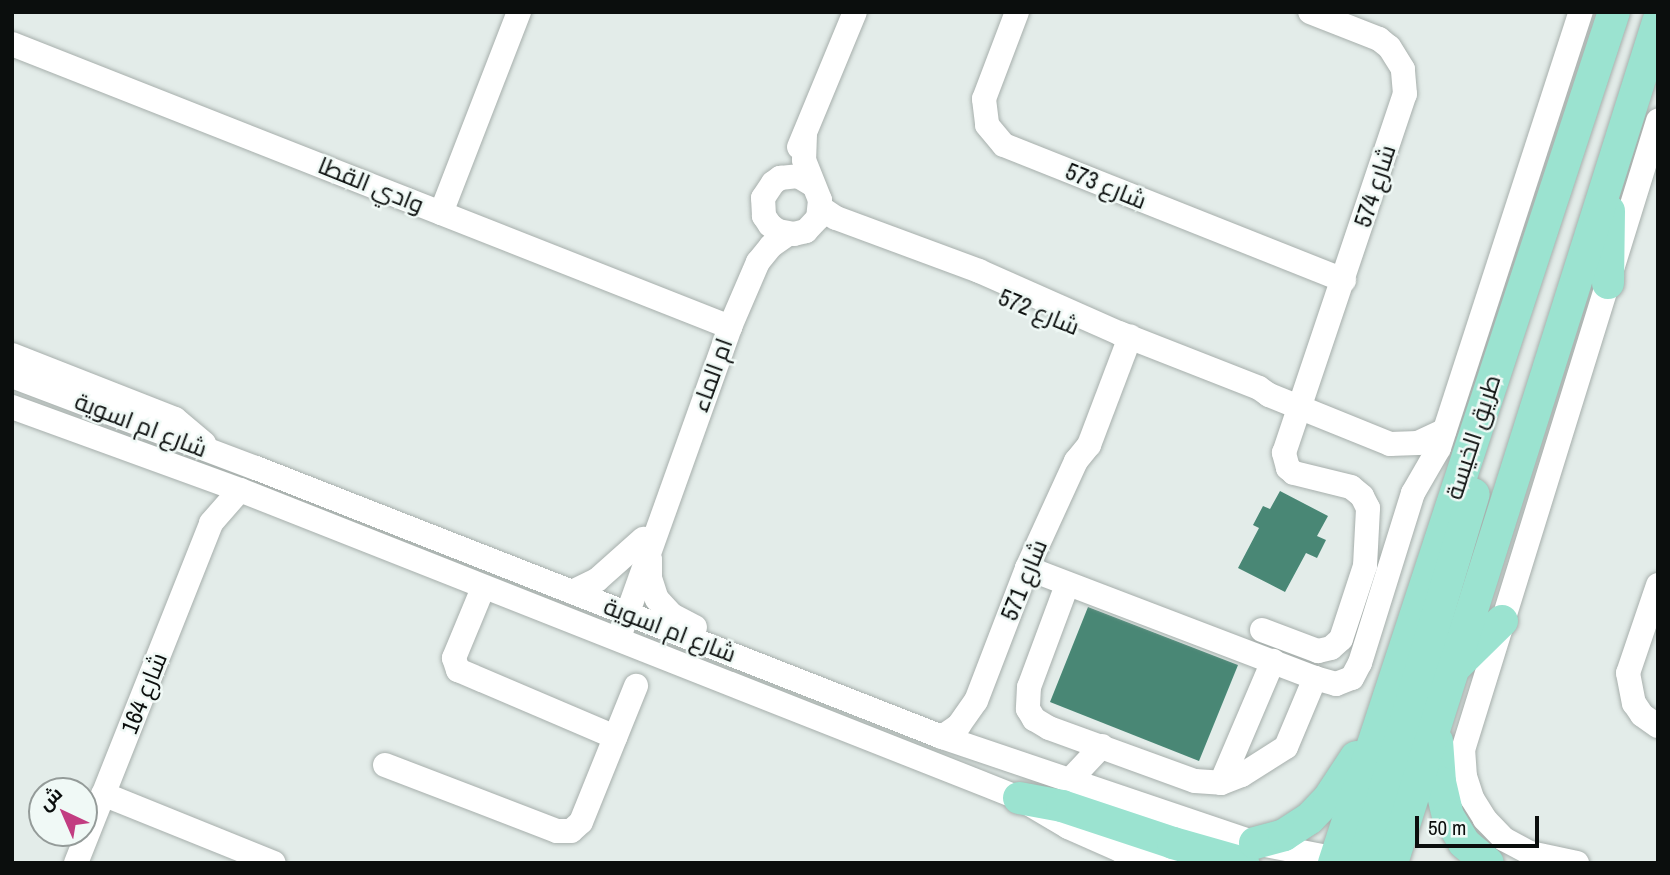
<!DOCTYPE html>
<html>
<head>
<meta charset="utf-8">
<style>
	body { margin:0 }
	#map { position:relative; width:1670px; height:875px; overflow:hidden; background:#e3ece9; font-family:"Archivo Narrow",Cairo,sans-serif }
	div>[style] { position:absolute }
	.building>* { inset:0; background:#498775 }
	.roads { filter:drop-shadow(0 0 2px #a7afac) drop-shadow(0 0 2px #a7afac) }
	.minor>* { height:24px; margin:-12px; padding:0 12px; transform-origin:12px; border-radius:12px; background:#fff }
	.major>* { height:32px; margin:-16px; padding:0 16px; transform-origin:16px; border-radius:16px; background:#9be3d0 }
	span { translate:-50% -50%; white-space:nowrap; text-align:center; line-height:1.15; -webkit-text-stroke:5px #f0f9f6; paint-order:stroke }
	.street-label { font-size:24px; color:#0b0e0d }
	.frame { position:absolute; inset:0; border:14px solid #0b0e0d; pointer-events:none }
	.north { position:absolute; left:28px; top:777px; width:70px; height:70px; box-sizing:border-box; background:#f0f9f6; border:2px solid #949b99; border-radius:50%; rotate:316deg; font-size:19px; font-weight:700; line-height:28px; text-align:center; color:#0b0e0d }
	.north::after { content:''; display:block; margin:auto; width:24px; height:32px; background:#c23d81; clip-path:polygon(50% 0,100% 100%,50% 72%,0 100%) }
	.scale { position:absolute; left:1415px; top:816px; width:124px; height:32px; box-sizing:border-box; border:4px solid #0b0e0d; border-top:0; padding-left:9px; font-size:21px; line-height:24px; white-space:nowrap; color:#0b0e0d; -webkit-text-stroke:5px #f0f9f6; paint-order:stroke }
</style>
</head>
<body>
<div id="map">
	<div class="building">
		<i style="clip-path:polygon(1280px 491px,1328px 516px,1317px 536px,1326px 540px,1317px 558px,1306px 553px,1285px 592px,1238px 568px,1259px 528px,1253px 525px,1263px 506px,1270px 509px)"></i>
		<i style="clip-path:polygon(1088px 607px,1238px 665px,1199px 761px,1050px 702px)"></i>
	</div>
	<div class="roads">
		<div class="minor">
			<i style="left:1017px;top:12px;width:93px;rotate:110.8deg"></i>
			<i style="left:984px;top:99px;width:26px;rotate:83deg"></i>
			<i style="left:987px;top:125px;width:26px;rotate:50deg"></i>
			<i style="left:1004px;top:145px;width:366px;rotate:21.7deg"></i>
			<i style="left:12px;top:44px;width:772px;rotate:21.51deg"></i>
			<i style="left:805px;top:134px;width:26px;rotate:92deg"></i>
			<i style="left:804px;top:160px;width:43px;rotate:68.2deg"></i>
			<i style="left:820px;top:200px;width:18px;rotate:96deg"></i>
			<i style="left:818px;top:218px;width:18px;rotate:133deg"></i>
			<i style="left:806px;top:231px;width:12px;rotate:166deg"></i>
			<i style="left:794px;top:234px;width:16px;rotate:-169deg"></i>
			<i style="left:778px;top:231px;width:10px;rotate:-143deg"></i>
			<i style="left:770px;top:225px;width:11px;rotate:-124deg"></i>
			<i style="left:764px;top:216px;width:18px;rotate:-93deg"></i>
			<i style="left:763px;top:198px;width:18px;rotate:-56deg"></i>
			<i style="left:773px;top:183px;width:9px;rotate:-36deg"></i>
			<i style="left:780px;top:178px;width:18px;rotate:-6deg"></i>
			<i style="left:798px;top:176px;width:17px;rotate:31deg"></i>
			<i style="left:799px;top:147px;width:146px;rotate:-67.5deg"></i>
			<i style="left:821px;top:208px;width:18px;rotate:34deg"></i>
			<i style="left:836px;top:218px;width:153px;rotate:20.3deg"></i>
			<i style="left:979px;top:271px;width:153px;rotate:23.9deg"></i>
			<i style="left:1119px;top:333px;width:150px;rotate:21.4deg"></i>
			<i style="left:1259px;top:388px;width:12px;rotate:35deg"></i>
			<i style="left:1269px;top:395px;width:131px;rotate:22deg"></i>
			<i style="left:1390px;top:444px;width:28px;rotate:-2deg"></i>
			<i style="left:1418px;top:443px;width:29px;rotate:-25deg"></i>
			<i style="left:441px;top:213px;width:216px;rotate:-68.8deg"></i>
			<i style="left:12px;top:355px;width:175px;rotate:21.4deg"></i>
			<i style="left:175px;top:419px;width:38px;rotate:40deg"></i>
			<i style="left:12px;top:376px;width:261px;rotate:20.7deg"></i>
			<i style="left:256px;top:468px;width:737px;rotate:21.41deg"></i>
			<i style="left:942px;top:737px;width:330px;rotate:18.7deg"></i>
			<i style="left:1255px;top:843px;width:100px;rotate:11deg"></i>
			<i style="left:12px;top:407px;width:243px;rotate:20deg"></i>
			<i style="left:240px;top:490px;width:838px;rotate:21.57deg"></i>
			<i style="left:1019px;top:798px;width:57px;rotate:30.6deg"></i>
			<i style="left:1068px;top:827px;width:57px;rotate:23.9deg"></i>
			<i style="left:1120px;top:850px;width:50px;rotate:15.2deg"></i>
			<i style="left:650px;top:559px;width:19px;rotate:90deg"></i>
			<i style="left:650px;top:578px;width:22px;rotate:72deg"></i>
			<i style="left:657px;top:599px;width:22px;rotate:47deg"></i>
			<i style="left:672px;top:615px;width:26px;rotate:28deg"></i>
			<i style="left:1027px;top:568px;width:308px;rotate:20.9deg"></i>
			<i style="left:1315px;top:678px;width:22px;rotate:16deg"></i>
			<i style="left:1336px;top:684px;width:17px;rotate:-21deg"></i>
			<i style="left:1352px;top:678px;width:17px;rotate:-62deg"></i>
			<i style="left:1360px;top:663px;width:178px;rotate:-72.7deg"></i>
			<i style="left:1413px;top:493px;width:52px;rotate:-60deg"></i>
			<i style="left:1439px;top:448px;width:459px;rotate:-72deg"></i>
			<i style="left:1067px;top:585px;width:109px;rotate:110.4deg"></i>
			<i style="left:1029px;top:687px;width:22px;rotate:93deg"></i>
			<i style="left:1028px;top:709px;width:12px;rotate:59deg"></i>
			<i style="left:1034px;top:719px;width:17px;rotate:31deg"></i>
			<i style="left:1049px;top:728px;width:155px;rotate:20deg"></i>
			<i style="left:1195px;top:781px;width:26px;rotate:4deg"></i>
			<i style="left:1221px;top:783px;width:22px;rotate:-21deg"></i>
			<i style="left:1242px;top:775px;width:52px;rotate:-32.5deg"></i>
			<i style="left:1286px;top:747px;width:75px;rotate:-67.2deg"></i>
			<i style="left:1658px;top:585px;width:93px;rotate:108.8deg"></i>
			<i style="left:1628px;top:673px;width:31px;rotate:79deg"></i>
			<i style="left:1634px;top:703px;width:14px;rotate:56deg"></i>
			<i style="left:1642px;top:715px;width:19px;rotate:35deg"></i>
			<i style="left:483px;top:588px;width:76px;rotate:112.5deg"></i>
			<i style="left:454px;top:658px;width:13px;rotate:72deg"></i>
			<i style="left:458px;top:670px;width:171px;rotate:23.1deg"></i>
			<i style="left:572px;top:592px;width:28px;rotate:-26deg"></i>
			<i style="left:597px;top:580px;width:62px;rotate:-41.7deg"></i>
			<i style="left:622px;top:629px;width:321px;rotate:-70.3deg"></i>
			<i style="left:730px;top:327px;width:71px;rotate:-66.7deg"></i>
			<i style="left:758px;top:262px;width:21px;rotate:-51deg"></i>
			<i style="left:771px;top:246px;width:21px;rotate:-35deg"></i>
			<i style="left:1262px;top:630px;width:60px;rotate:20.6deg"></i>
			<i style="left:1318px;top:651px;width:13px;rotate:-13deg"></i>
			<i style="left:1331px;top:648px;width:13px;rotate:-42deg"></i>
			<i style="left:1341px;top:639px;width:77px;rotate:-71.8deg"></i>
			<i style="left:1365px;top:566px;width:58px;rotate:-87deg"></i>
			<i style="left:1368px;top:508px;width:13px;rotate:-117deg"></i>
			<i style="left:1362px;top:496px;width:14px;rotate:-141deg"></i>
			<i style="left:1351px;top:487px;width:59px;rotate:-166.2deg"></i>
			<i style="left:1294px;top:473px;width:8px;rotate:-140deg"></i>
			<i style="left:1288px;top:468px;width:16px;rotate:-105deg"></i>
			<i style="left:1284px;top:453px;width:379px;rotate:-71.4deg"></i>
			<i style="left:1405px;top:94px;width:25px;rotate:-95deg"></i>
			<i style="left:1403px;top:69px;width:26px;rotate:-122deg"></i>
			<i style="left:1389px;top:47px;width:13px;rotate:-141deg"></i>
			<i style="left:1379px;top:39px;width:74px;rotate:-158.6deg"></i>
			<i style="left:942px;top:737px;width:21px;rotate:-35deg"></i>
			<i style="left:959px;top:725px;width:29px;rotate:-55deg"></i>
			<i style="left:976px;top:701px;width:142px;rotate:-69deg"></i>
			<i style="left:1027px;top:568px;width:118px;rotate:-65.4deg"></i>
			<i style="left:1076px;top:461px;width:21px;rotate:-51deg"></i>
			<i style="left:1089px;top:445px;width:116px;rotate:-69.2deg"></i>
			<i style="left:385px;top:765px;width:184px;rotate:21deg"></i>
			<i style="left:557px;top:831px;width:14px"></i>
			<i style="left:571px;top:831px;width:13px;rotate:-42deg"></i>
			<i style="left:581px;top:822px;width:147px;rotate:-68deg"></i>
			<i style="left:1069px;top:781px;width:48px;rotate:-46.7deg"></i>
			<i style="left:1221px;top:783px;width:133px;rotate:-66.9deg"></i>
			<i style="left:103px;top:794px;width:184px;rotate:22deg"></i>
			<i style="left:76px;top:863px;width:366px;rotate:-68.3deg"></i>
			<i style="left:211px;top:523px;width:44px;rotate:-48.7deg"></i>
			<i style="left:1577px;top:863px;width:48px;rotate:-168deg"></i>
			<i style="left:1530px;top:853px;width:30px;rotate:-152deg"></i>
			<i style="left:1504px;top:839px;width:28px;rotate:-134deg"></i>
			<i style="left:1485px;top:819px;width:25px;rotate:-122deg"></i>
			<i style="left:1472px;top:798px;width:22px;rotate:-108deg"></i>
			<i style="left:1465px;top:777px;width:27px;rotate:-94deg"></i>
			<i style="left:1463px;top:750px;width:659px;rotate:-72.78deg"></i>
		</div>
		<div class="major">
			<i style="left:1608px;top:283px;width:72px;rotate:-89.2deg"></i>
			<i style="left:1457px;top:665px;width:63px;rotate:-44.4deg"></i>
			<i style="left:1437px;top:741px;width:41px;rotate:85.8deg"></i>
			<i style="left:1440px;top:782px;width:35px;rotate:77deg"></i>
			<i style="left:1448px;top:816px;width:31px;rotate:59deg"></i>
			<i style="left:1464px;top:843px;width:31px;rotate:40deg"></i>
			<i style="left:1019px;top:798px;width:44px;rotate:10.5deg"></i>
			<i style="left:1062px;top:806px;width:117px;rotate:18.4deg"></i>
			<i style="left:1173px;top:843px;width:73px;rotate:15.9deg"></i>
			<i style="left:1255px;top:843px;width:30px;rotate:-15deg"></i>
			<i style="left:1284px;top:835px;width:30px;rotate:-33deg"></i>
			<i style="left:1309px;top:819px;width:29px;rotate:-46deg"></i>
			<i style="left:1329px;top:798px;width:49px;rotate:-56.6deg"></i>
			<i style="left:1334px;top:863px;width:896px;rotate:-71.79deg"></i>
			<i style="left:1363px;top:863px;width:385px;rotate:-73.3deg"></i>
			<i style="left:1392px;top:863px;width:882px;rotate:-72.45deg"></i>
		</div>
	</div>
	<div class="street-label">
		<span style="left:371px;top:185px;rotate:22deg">وادي القطا</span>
		<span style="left:1106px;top:186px;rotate:22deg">شارع 573</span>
		<span style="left:1375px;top:186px;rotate:-72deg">شارع 574</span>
		<span style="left:1039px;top:312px;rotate:22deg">شارع 572</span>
		<span style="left:712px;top:375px;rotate:-70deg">ام الماء</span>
		<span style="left:141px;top:425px;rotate:21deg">شارع ام اسوية</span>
		<span style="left:1473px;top:437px;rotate:-72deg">طريق الخيسة</span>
		<span style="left:1024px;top:580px;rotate:-68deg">شارع 571</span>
		<span style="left:670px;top:630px;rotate:21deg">شارع ام اسوية</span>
		<span style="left:144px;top:693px;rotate:-68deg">شارع 164</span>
	</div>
	<div class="frame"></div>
	<div class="north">ش</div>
	<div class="scale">50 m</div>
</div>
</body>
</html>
